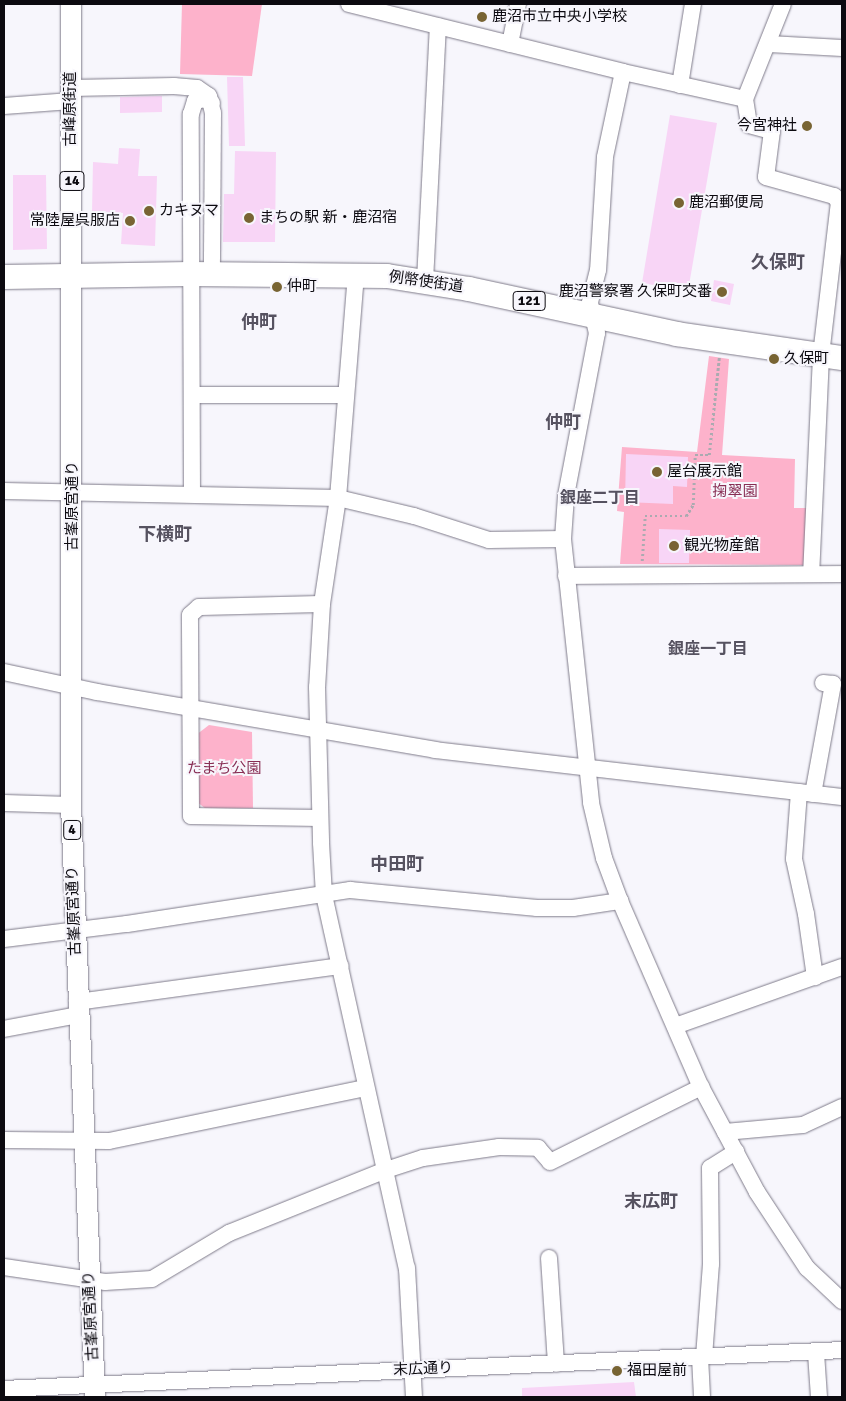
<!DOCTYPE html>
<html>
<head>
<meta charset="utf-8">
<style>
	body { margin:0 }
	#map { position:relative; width:846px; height:1401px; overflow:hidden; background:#f7f6fc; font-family:Signika,"Noto Sans JP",sans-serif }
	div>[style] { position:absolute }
	.green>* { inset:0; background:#fdb2cb }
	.building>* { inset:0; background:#f8d5f6 }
	.path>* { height:2.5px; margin-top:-1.25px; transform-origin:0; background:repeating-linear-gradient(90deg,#abaab0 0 2.5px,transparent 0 5px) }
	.roads { filter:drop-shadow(0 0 1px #7f7b8a) drop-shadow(0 0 1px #7f7b8a) }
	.minor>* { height:16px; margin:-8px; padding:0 8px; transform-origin:8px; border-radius:8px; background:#fff }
	.major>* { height:20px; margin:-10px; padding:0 10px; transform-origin:10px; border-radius:10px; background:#fff }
	.highway>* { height:24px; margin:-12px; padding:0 12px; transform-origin:12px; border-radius:12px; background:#fff }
	.dots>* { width:14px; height:14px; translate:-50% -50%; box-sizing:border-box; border:2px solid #f7f6fc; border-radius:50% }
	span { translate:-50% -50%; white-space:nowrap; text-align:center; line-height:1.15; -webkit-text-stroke:4px #f7f6fc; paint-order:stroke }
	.shield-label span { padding:1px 4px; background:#f7f6fc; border:1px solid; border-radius:4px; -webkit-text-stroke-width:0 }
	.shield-label { font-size:14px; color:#0c0a10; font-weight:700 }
	.poi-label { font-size:15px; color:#0c0a10 }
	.left { translate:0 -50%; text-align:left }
	.right { translate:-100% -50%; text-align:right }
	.street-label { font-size:15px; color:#0c0a10 }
	.park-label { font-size:15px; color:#882e54 }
	.neighbourhood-label { font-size:16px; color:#565260; font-weight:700 }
	.quarter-label { font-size:18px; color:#565260; font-weight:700 }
	.frame { position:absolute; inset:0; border:5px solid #0c0a10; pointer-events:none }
</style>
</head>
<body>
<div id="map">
	<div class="green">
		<i style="clip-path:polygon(182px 4px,262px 4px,252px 76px,180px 74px)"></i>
		<i style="clip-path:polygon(709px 356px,729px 359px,722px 455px,795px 459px,794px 508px,807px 508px,805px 565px,620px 564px,624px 512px,617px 511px,622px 447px,697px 452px)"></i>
		<i style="clip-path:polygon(209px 725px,252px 732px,253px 808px,206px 809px,197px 802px,196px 735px)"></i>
	</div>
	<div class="building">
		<i style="clip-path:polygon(227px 77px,243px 77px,245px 146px,229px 146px)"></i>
		<i style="clip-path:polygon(162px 96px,162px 112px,120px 113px,120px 97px)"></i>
		<i style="clip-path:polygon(670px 115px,717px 123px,688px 291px,642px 283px)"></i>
		<i style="clip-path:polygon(119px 148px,140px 149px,138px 176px,157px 176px,155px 246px,121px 244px,123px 213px,92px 212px,93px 162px,118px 164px)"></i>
		<i style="clip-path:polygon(235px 151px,276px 152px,275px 242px,223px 242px,224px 194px,234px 194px)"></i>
		<i style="clip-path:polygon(13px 175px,46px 175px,47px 249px,13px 250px)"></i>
		<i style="clip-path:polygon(714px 280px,734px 284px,730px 305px,711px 301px)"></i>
		<i style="clip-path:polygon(626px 454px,688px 457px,687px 487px,673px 486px,673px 504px,625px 502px)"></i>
		<i style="clip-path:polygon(659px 529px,690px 530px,689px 563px,659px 563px)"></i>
		<i style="clip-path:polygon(634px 1382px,636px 1397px,522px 1397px,522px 1388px)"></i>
	</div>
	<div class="path">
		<i style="left:642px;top:561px;width:45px;rotate:-86.2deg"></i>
		<i style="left:645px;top:516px;width:41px"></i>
		<i style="left:686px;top:516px;width:13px;rotate:-58deg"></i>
		<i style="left:693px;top:505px;width:50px;rotate:-87.7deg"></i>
		<i style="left:695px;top:455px;width:14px"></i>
		<i style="left:709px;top:455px;width:98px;rotate:-84.1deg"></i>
	</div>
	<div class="roads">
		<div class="minor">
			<i style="left:349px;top:4px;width:282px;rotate:13.9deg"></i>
			<i style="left:623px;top:72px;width:125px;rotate:12.5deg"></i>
			<i style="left:745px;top:99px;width:102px;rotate:-68.2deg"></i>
			<i style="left:510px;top:44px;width:41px;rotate:-78.7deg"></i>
			<i style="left:769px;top:44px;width:73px;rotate:3.1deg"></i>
			<i style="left:623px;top:72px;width:87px;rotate:102deg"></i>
			<i style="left:605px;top:157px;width:113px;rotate:93.5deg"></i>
			<i style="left:598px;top:270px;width:34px;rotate:104deg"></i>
			<i style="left:590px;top:303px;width:31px;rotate:77deg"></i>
			<i style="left:597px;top:333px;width:166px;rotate:100.8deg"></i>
			<i style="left:566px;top:496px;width:43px;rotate:94deg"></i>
			<i style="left:563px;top:539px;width:265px;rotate:83.9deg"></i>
			<i style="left:591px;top:803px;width:57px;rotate:76.7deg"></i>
			<i style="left:604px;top:858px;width:46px;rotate:69.6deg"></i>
			<i style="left:620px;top:901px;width:203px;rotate:66.5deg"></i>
			<i style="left:701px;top:1087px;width:119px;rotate:61.9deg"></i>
			<i style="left:757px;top:1192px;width:91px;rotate:56.7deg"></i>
			<i style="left:807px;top:1268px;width:48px;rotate:43.3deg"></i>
			<i style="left:680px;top:85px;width:82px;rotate:-80.9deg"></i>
			<i style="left:71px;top:88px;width:103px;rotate:-1.1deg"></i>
			<i style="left:174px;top:86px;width:23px;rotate:5deg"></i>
			<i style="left:197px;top:88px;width:14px;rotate:34deg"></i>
			<i style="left:209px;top:96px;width:17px;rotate:77deg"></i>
			<i style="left:213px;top:113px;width:161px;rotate:90.4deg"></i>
			<i style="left:745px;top:99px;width:26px;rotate:81deg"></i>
			<i style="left:749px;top:125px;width:24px;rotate:15deg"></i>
			<i style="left:772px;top:131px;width:46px;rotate:97.4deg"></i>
			<i style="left:766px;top:177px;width:71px;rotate:15.6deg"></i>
			<i style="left:834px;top:196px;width:8px;rotate:50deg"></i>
			<i style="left:839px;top:202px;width:155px;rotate:96.7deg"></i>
			<i style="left:821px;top:356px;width:217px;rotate:92.6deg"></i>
			<i style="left:4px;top:106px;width:67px;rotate:-4.3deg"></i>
			<i style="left:356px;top:274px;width:225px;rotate:94.6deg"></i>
			<i style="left:338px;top:498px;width:107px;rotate:98.6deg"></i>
			<i style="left:322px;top:604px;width:83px;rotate:93.4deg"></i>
			<i style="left:317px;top:687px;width:156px;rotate:88.5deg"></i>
			<i style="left:321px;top:843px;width:52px;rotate:86.7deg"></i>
			<i style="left:324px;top:895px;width:382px;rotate:77.5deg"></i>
			<i style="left:407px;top:1268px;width:129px;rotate:86.9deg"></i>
			<i style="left:425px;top:281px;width:255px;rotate:-87.1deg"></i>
			<i style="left:192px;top:395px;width:153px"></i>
			<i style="left:4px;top:491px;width:334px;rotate:1.2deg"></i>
			<i style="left:338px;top:498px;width:78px;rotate:13.3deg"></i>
			<i style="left:414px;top:516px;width:79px;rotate:17.7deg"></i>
			<i style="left:489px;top:540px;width:74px;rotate:-0.8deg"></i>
			<i style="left:192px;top:494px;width:380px;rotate:-90.2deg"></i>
			<i style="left:191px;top:114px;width:14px;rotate:-73deg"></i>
			<i style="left:195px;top:101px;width:10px;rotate:-11deg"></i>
			<i style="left:205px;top:99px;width:8px;rotate:30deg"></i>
			<i style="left:566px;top:576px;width:276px;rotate:-0.4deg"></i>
			<i style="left:4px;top:672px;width:95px;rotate:12.1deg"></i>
			<i style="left:97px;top:692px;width:343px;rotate:9.7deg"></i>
			<i style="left:435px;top:750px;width:410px;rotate:6.6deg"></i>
			<i style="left:799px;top:792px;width:67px;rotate:94.3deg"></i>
			<i style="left:794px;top:859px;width:56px;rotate:77.7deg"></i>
			<i style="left:806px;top:914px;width:64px;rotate:81.9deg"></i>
			<i style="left:813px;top:794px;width:112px;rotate:-79.7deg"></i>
			<i style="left:833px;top:684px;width:10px;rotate:-174deg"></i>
			<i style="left:4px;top:803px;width:67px;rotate:1.7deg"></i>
			<i style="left:320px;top:818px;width:129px;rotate:-179.1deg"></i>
			<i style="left:191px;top:816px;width:201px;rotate:-90.3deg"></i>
			<i style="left:190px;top:615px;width:12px;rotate:-42deg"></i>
			<i style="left:199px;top:607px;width:123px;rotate:-1.4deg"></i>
			<i style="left:4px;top:939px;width:124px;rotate:-7deg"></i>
			<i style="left:127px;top:924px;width:226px;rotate:-8.7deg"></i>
			<i style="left:350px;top:890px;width:188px;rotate:5.5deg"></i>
			<i style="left:537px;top:908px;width:36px"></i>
			<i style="left:573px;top:908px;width:48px;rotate:-8.5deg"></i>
			<i style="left:77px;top:1002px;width:266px;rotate:-7.8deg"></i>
			<i style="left:675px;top:1026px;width:177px;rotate:-19.5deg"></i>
			<i style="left:4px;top:1029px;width:75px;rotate:-10.7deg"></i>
			<i style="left:725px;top:1132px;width:78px;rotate:-5.1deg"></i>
			<i style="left:803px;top:1125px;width:43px;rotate:-24.8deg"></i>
			<i style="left:4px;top:1140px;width:105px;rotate:0.5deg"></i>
			<i style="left:109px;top:1141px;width:261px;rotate:-11.7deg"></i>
			<i style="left:549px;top:1258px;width:106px;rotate:86.2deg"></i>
			<i style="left:4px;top:1267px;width:102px;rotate:8.4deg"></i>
			<i style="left:105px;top:1282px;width:47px;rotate:-3.7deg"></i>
			<i style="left:152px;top:1279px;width:90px;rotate:-30.9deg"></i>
			<i style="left:229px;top:1233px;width:169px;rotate:-21.9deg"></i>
			<i style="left:386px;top:1170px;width:39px;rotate:-18deg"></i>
			<i style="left:423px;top:1158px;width:77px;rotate:-8.2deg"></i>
			<i style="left:499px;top:1147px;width:39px;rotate:1deg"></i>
			<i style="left:538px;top:1148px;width:18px;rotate:49deg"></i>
			<i style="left:550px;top:1162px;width:169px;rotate:-26.4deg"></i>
			<i style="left:816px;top:1353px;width:44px;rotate:86.1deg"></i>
			<i style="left:700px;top:1357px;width:40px;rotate:87.1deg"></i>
			<i style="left:704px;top:1357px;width:93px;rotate:-85.7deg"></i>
			<i style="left:711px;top:1264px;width:96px;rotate:-90.6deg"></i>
			<i style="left:710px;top:1168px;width:31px;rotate:-32deg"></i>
			<i style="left:4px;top:1389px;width:839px;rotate:-2.66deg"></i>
		</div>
		<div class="major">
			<i style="left:71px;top:4px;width:801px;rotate:90deg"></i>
			<i style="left:71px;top:805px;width:592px;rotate:87.68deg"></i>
		</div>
		<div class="highway">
			<i style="left:4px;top:277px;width:186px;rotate:-0.9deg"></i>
			<i style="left:190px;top:274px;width:197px;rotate:0.6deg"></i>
			<i style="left:387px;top:276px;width:83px;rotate:9deg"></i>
			<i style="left:469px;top:289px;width:213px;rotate:12.2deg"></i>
			<i style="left:677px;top:334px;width:167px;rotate:8.3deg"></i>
		</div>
	</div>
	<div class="dots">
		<i style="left:482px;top:17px;background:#786433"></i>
		<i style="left:807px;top:126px;background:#786433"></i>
		<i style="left:679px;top:203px;background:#786433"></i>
		<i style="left:149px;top:211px;background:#786433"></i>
		<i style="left:249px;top:218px;background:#786433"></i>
		<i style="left:130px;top:221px;background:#786433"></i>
		<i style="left:277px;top:287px;background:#786433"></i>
		<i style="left:722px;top:292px;background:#786433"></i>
		<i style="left:774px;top:359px;background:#786433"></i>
		<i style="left:657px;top:472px;background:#786433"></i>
		<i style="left:674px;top:546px;background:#786433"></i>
		<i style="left:617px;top:1371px;background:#786433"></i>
	</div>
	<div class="shield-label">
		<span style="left:72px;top:181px">14</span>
		<span style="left:529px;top:301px">121</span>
		<span style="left:72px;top:830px">4</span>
	</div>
	<div class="poi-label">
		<span class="left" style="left:492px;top:17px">鹿沼市立中央小学校</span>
		<span class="right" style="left:797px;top:126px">今宮神社</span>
		<span class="left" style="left:689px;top:203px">鹿沼郵便局</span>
		<span class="left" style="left:159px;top:211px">カキヌマ</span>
		<span class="left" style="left:259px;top:218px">まちの駅 新・鹿沼宿</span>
		<span class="right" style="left:120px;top:221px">常陸屋呉服店</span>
		<span class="left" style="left:287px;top:287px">仲町</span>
		<span class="right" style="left:712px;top:292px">鹿沼警察署 久保町交番</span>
		<span class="left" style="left:784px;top:359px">久保町</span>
		<span class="left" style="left:667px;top:472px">屋台展示館</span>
		<span class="left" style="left:684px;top:546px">観光物産館</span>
		<span class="left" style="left:627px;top:1371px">福田屋前</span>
	</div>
	<div class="street-label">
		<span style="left:71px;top:109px;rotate:-90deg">古峰原街道</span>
		<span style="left:426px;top:282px;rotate:8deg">例幣使街道</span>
		<span style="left:73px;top:506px;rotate:-90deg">古峯原宮通り</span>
		<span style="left:74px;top:911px;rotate:-92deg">古峯原宮通り</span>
		<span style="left:91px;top:1316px;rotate:-93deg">古峯原宮通り</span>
		<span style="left:423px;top:1369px;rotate:-2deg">末広通り</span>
	</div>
	<div class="park-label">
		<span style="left:735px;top:492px">掬翠園</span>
		<span style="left:224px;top:769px">たまち公園</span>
	</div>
	<div class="neighbourhood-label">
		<span style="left:600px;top:498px">銀座二丁目</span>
		<span style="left:708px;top:649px">銀座一丁目</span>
	</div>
	<div class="quarter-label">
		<span style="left:778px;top:262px">久保町</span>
		<span style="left:259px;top:322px">仲町</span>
		<span style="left:563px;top:422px">仲町</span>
		<span style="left:165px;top:534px">下横町</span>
		<span style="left:397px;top:864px">中田町</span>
		<span style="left:651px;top:1201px">末広町</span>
	</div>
	<div class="frame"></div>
</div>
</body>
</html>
